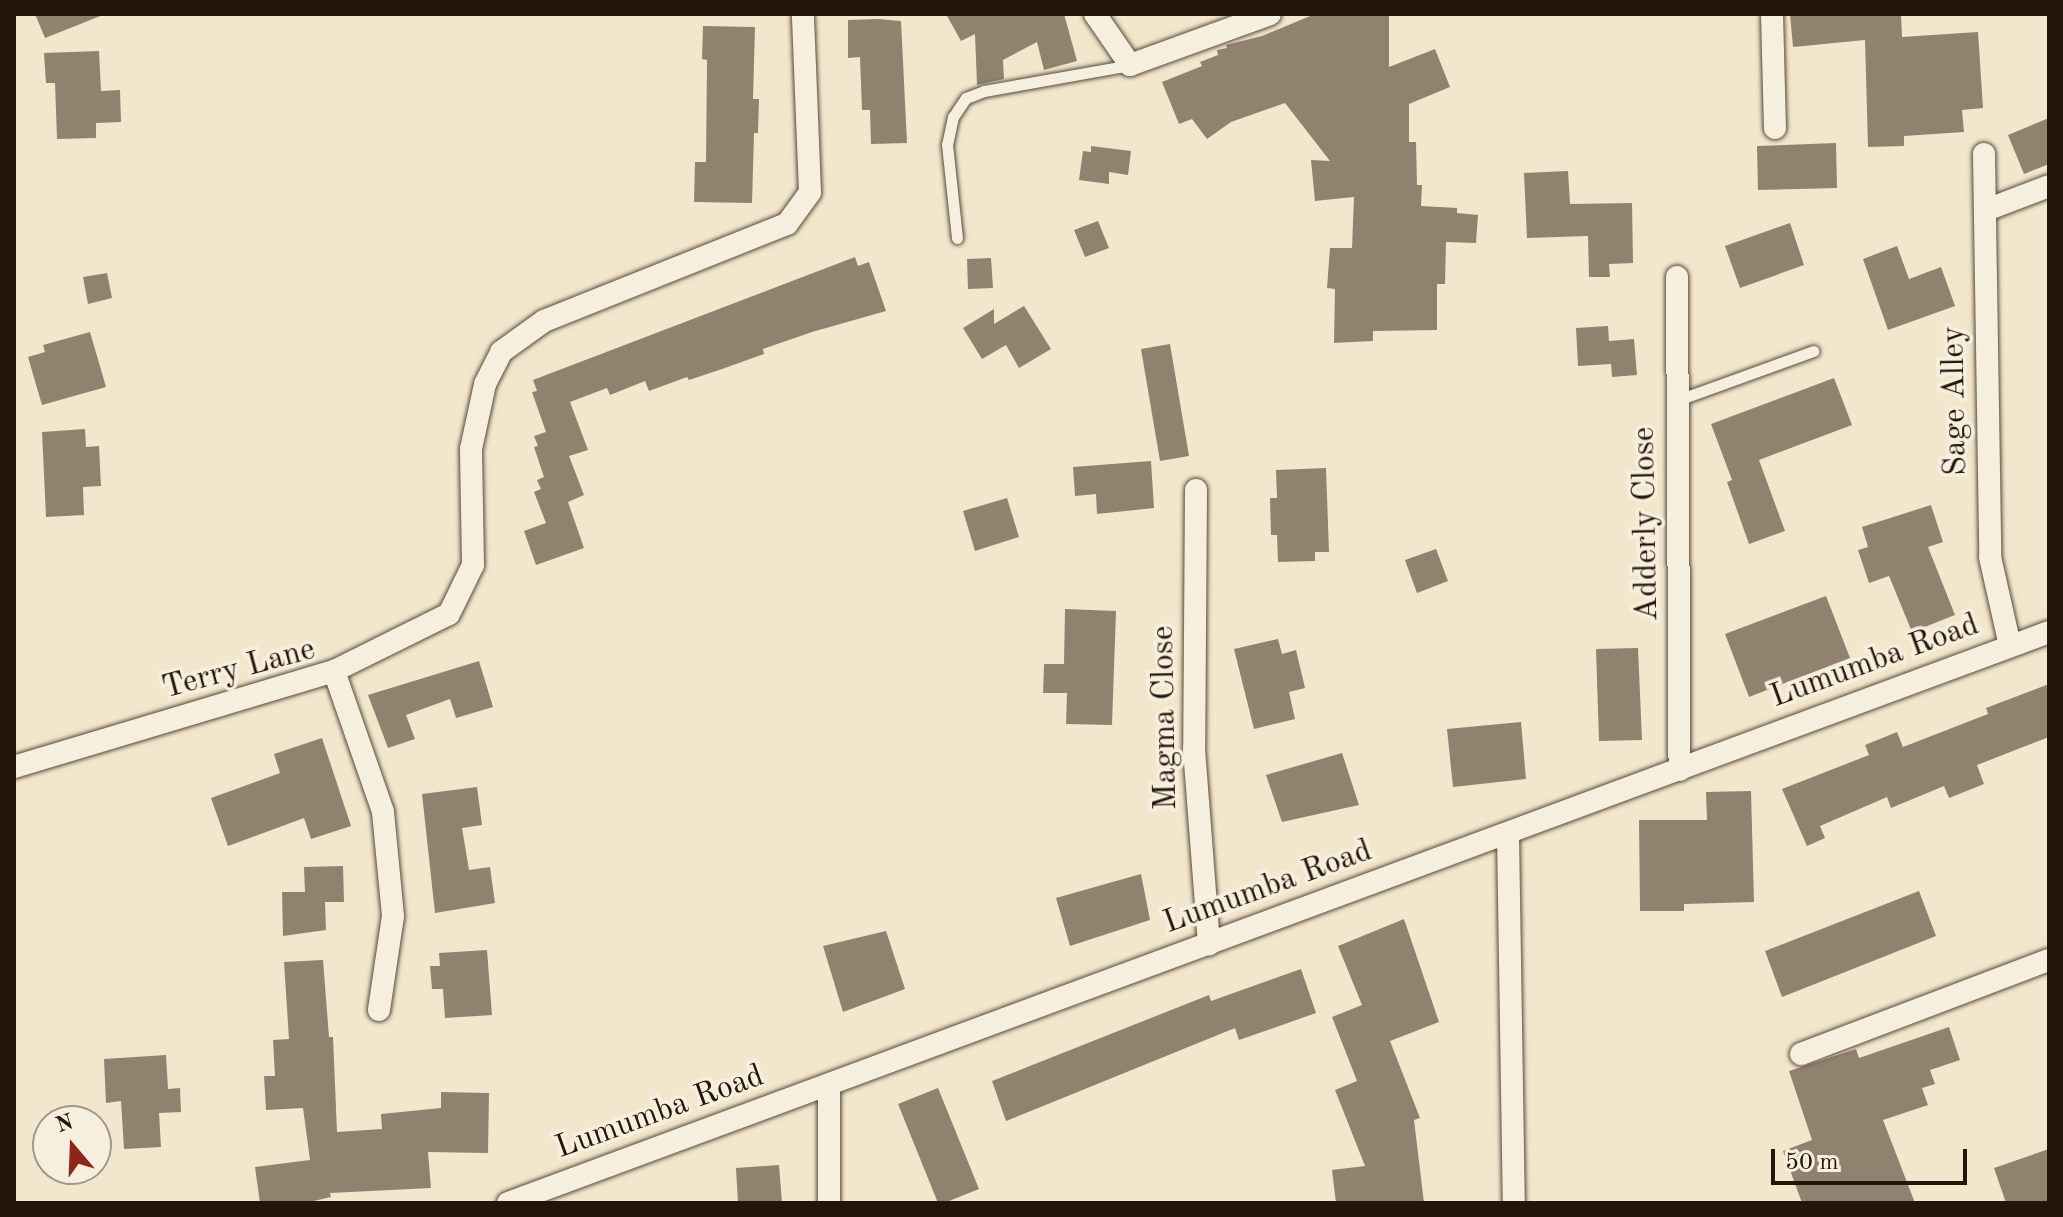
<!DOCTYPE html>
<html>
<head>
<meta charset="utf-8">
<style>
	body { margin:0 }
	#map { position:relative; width:2063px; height:1217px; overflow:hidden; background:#f2e7cc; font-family:"Old Standard TT",serif }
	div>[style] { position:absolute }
	.building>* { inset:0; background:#90826f }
	.roads { filter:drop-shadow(0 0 2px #58493a) drop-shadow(0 0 2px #58493a) }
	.service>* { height:11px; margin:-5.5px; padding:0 5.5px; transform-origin:5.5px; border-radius:5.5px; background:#f7efde }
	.minor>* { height:22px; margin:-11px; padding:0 11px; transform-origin:11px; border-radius:11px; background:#f7efde }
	span { translate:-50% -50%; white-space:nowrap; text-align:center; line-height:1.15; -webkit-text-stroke:7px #f7efde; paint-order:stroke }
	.street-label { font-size:32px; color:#25140a }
	.frame { position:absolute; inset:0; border:16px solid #25140a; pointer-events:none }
	.north { position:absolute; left:32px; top:1105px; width:80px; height:80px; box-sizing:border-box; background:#f7efde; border:2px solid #a39789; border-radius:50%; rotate:341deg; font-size:22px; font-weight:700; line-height:32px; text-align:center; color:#25140a }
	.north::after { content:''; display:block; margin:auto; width:28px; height:36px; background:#8f2418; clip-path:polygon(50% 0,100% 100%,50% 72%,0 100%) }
	.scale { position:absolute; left:1771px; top:1149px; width:196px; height:36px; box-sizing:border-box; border:4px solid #25140a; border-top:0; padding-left:10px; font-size:24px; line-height:28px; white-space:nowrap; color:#25140a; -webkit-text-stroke:6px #f7efde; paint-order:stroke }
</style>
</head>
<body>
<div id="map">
	<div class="building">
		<i style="clip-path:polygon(35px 14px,102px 14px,103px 15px,45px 38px)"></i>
		<i style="clip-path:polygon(946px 14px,1064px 14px,1077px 61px,1044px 70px,1037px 42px,1003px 60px,1004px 79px,977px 85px,975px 34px,961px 41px)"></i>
		<i style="clip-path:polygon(1315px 14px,1389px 14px,1389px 67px,1435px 49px,1450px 87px,1409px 104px,1409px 142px,1416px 142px,1417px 185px,1422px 185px,1421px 206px,1457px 208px,1457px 213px,1478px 215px,1476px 243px,1446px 242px,1445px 284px,1437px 284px,1437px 330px,1373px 331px,1373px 341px,1334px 343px,1335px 289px,1327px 288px,1330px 248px,1352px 248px,1354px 197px,1315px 201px,1311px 160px,1330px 161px,1285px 103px,1231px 122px,1207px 139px,1192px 119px,1179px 124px,1162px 82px,1202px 66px,1200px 62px,1218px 55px,1217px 50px,1227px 48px,1226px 45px,1262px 36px)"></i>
		<i style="clip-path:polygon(1790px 14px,1901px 14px,1902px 37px,1978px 32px,1983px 108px,1962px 110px,1964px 132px,1904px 136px,1904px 146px,1868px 147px,1865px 40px,1793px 47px)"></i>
		<i style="clip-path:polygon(878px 19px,901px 21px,907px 143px,871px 144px,870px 110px,862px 110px,860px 57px,848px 58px,848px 20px)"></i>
		<i style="clip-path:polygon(703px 26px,755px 27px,753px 99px,759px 99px,758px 133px,754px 133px,752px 203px,694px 202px,695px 162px,706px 162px,707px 60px,702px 59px)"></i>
		<i style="clip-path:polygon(99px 51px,101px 91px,120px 90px,121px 122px,96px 123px,96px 138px,57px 139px,55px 83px,46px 83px,44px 53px)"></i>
		<i style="clip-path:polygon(2049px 118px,2049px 164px,2024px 174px,2008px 135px)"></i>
		<i style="clip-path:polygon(1836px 143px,1837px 188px,1758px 190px,1757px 146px)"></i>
		<i style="clip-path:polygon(1091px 146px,1131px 151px,1128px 175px,1109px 172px,1109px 184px,1079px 180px,1083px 151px,1091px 152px)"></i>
		<i style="clip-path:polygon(1568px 171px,1570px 204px,1632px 203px,1633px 263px,1609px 264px,1610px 277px,1589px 277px,1588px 236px,1527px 238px,1524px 173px)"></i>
		<i style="clip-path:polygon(1098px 221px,1109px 248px,1085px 257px,1074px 230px)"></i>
		<i style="clip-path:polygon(1790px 223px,1804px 265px,1740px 288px,1725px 246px)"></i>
		<i style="clip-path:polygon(1897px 246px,1909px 279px,1941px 267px,1955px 306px,1888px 330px,1863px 259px)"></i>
		<i style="clip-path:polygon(855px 257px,858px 266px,869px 262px,886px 311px,812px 332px,763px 349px,764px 354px,722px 369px,689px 380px,687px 377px,649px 391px,645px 381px,610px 395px,607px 388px,570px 402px,588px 450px,569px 456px,584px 495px,568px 502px,584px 548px,536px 565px,524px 531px,546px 523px,534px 492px,541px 489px,537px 480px,544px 477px,534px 447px,538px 446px,534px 436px,546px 432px,532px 392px,537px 391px,533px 380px)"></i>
		<i style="clip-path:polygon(991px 258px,993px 288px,968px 289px,967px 259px)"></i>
		<i style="clip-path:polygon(107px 273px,112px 298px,88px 304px,83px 277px)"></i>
		<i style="clip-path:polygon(1024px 306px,1051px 349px,1019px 368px,1006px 345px,982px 359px,963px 328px,994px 309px,994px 324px)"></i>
		<i style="clip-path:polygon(1608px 326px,1609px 341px,1634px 339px,1637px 375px,1612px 377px,1611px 364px,1578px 366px,1576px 328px)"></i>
		<i style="clip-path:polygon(90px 332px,106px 387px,42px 405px,28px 357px,45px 352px,43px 345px)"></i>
		<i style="clip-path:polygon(1170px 344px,1189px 456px,1160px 461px,1141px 349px)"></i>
		<i style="clip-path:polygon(1834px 378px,1852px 425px,1759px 460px,1785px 531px,1749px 544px,1727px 482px,1732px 480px,1711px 424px)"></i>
		<i style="clip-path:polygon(85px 429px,86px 447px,99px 446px,101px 486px,83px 487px,84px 515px,46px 517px,42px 432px)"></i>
		<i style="clip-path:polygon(1151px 461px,1154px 508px,1097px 514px,1096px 494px,1075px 496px,1073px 467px)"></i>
		<i style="clip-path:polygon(1326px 468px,1329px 552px,1315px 552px,1315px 561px,1278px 562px,1277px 535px,1271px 535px,1270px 498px,1277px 498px,1276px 470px)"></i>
		<i style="clip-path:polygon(1007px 498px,1019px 537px,975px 551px,963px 511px)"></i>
		<i style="clip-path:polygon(1931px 505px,1943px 542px,1928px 547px,1955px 615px,1912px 632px,1889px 576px,1869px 583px,1858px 550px,1868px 547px,1862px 527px)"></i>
		<i style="clip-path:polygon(1436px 549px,1448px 581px,1417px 593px,1405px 560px)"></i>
		<i style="clip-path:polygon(1826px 596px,1850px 658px,1749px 697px,1725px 634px)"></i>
		<i style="clip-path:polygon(1065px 609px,1116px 611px,1112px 725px,1066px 724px,1067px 693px,1043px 693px,1044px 664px,1064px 664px)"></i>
		<i style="clip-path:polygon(1278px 639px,1282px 654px,1296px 650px,1305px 688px,1289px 692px,1295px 719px,1254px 729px,1234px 649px)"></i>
		<i style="clip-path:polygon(1638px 648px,1642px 740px,1599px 741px,1596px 649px)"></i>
		<i style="clip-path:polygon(479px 661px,493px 707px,456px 718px,450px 699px,406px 715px,415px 739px,388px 748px,368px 695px)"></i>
		<i style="clip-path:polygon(2049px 684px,2049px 737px,1977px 765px,1984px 784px,1949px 798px,1944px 786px,1891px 808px,1887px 797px,1820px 826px,1825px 838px,1807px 846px,1782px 789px,1869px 755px,1865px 745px,1897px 732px,1903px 747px,1988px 714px,1986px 708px)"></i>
		<i style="clip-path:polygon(1521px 722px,1526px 779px,1453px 787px,1447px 729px)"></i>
		<i style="clip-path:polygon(322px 738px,351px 826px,311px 839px,304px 818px,228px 846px,211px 798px,280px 773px,274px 754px)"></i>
		<i style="clip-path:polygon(1342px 753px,1359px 805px,1282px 822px,1266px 775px)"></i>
		<i style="clip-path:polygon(477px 787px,482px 825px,462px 828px,469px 870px,490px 867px,495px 903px,435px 913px,422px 794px)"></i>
		<i style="clip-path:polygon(1751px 791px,1754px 902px,1684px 904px,1684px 911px,1640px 911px,1639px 820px,1707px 820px,1706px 792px)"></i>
		<i style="clip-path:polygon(343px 866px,344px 902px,325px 902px,326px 930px,283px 936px,282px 892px,305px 892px,304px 867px)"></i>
		<i style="clip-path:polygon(1141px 874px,1150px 920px,1070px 946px,1056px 898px)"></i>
		<i style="clip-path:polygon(1919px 891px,1936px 936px,1782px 997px,1765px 951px)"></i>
		<i style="clip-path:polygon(1404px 919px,1439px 1022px,1390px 1041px,1420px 1118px,1414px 1120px,1424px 1203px,1336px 1203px,1332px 1170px,1365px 1166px,1335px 1090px,1357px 1081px,1332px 1017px,1362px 1005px,1338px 946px)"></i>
		<i style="clip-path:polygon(886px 931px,905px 989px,843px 1012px,823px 946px)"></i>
		<i style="clip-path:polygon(487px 950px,492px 1015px,445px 1018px,443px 989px,432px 989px,430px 966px,440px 966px,439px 953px)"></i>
		<i style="clip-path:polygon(323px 960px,329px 1037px,333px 1037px,337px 1132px,382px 1129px,381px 1114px,441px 1108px,441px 1092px,489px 1093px,488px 1153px,428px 1152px,431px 1188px,330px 1193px,331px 1197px,305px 1203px,260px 1203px,255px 1167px,310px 1160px,303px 1108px,266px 1110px,264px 1076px,275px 1076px,273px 1040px,289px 1039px,284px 962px)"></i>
		<i style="clip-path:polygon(1301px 969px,1316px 1013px,1239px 1040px,1235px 1028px,1006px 1121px,992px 1081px,1209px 995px,1211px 1001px)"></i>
		<i style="clip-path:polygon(1949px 1027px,1960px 1060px,1930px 1070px,1935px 1084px,1922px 1088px,1928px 1105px,1883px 1120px,1915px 1203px,1802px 1203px,1783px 1151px,1812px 1140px,1789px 1071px,1856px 1049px,1859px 1058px)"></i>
		<i style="clip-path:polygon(166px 1055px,168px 1089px,180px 1088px,181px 1112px,159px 1113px,161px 1147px,124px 1149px,121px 1101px,106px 1103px,104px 1059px)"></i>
		<i style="clip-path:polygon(938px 1088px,979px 1189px,944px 1203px,938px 1203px,898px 1104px)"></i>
		<i style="clip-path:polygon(2049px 1149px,2049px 1203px,2006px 1203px,1994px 1168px)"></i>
		<i style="clip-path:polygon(779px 1165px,782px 1203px,738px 1203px,736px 1168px)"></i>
	</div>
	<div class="roads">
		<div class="service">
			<i style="left:957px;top:238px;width:94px;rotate:-96.1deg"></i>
			<i style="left:947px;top:145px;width:29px;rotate:-78deg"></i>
			<i style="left:953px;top:117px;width:23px;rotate:-56deg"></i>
			<i style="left:966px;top:98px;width:19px;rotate:-21deg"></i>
			<i style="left:984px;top:91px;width:148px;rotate:-10.1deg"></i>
			<i style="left:1678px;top:400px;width:144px;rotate:-19.9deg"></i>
		</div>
		<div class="minor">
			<i style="left:1095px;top:14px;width:62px;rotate:55.5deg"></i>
			<i style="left:1130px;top:65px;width:149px;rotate:-20deg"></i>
			<i style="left:1772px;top:14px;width:114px;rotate:88.5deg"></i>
			<i style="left:1984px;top:154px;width:403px;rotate:89.1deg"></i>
			<i style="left:1990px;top:557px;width:91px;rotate:77.3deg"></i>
			<i style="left:1986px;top:210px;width:67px;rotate:-20.9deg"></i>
			<i style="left:1677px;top:277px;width:493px;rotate:89.7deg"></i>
			<i style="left:1196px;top:490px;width:259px;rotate:90.4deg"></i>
			<i style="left:1194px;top:749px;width:196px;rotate:85.6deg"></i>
			<i style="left:334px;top:671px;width:149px;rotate:70.8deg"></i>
			<i style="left:383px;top:812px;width:104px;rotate:84.5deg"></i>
			<i style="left:393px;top:916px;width:95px;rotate:98.5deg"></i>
			<i style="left:14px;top:767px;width:334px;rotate:-16.7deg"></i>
			<i style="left:334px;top:671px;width:128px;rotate:-26.4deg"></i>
			<i style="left:449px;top:614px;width:55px;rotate:-63.9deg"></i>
			<i style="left:473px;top:565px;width:116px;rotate:-91deg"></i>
			<i style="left:471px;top:449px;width:66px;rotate:-77.8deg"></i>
			<i style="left:485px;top:384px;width:36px;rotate:-63deg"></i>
			<i style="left:501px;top:352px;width:53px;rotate:-35.8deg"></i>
			<i style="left:544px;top:321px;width:262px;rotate:-21.8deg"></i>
			<i style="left:787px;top:224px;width:39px;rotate:-54deg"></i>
			<i style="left:810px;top:192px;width:178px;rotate:-92.3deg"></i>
			<i style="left:1508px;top:834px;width:369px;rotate:89.1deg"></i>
			<i style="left:1801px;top:1054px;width:265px;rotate:-20.8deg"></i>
			<i style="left:829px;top:1085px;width:118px;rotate:90deg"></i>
			<i style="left:508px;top:1203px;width:1643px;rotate:-20.33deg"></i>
		</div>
	</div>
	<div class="street-label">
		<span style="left:1956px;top:401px;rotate:-91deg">Sage Alley</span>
		<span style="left:1647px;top:524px;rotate:-91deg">Adderly Close</span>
		<span style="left:1875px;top:662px;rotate:-20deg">Lumumba Road</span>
		<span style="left:239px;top:670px;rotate:-15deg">Terry Lane</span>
		<span style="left:1166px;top:718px;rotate:-91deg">Magma Close</span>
		<span style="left:1268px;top:888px;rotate:-20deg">Lumumba Road</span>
		<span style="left:660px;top:1113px;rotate:-20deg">Lumumba Road</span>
	</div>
	<div class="frame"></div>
	<div class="north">N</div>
	<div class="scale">50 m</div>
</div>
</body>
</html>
